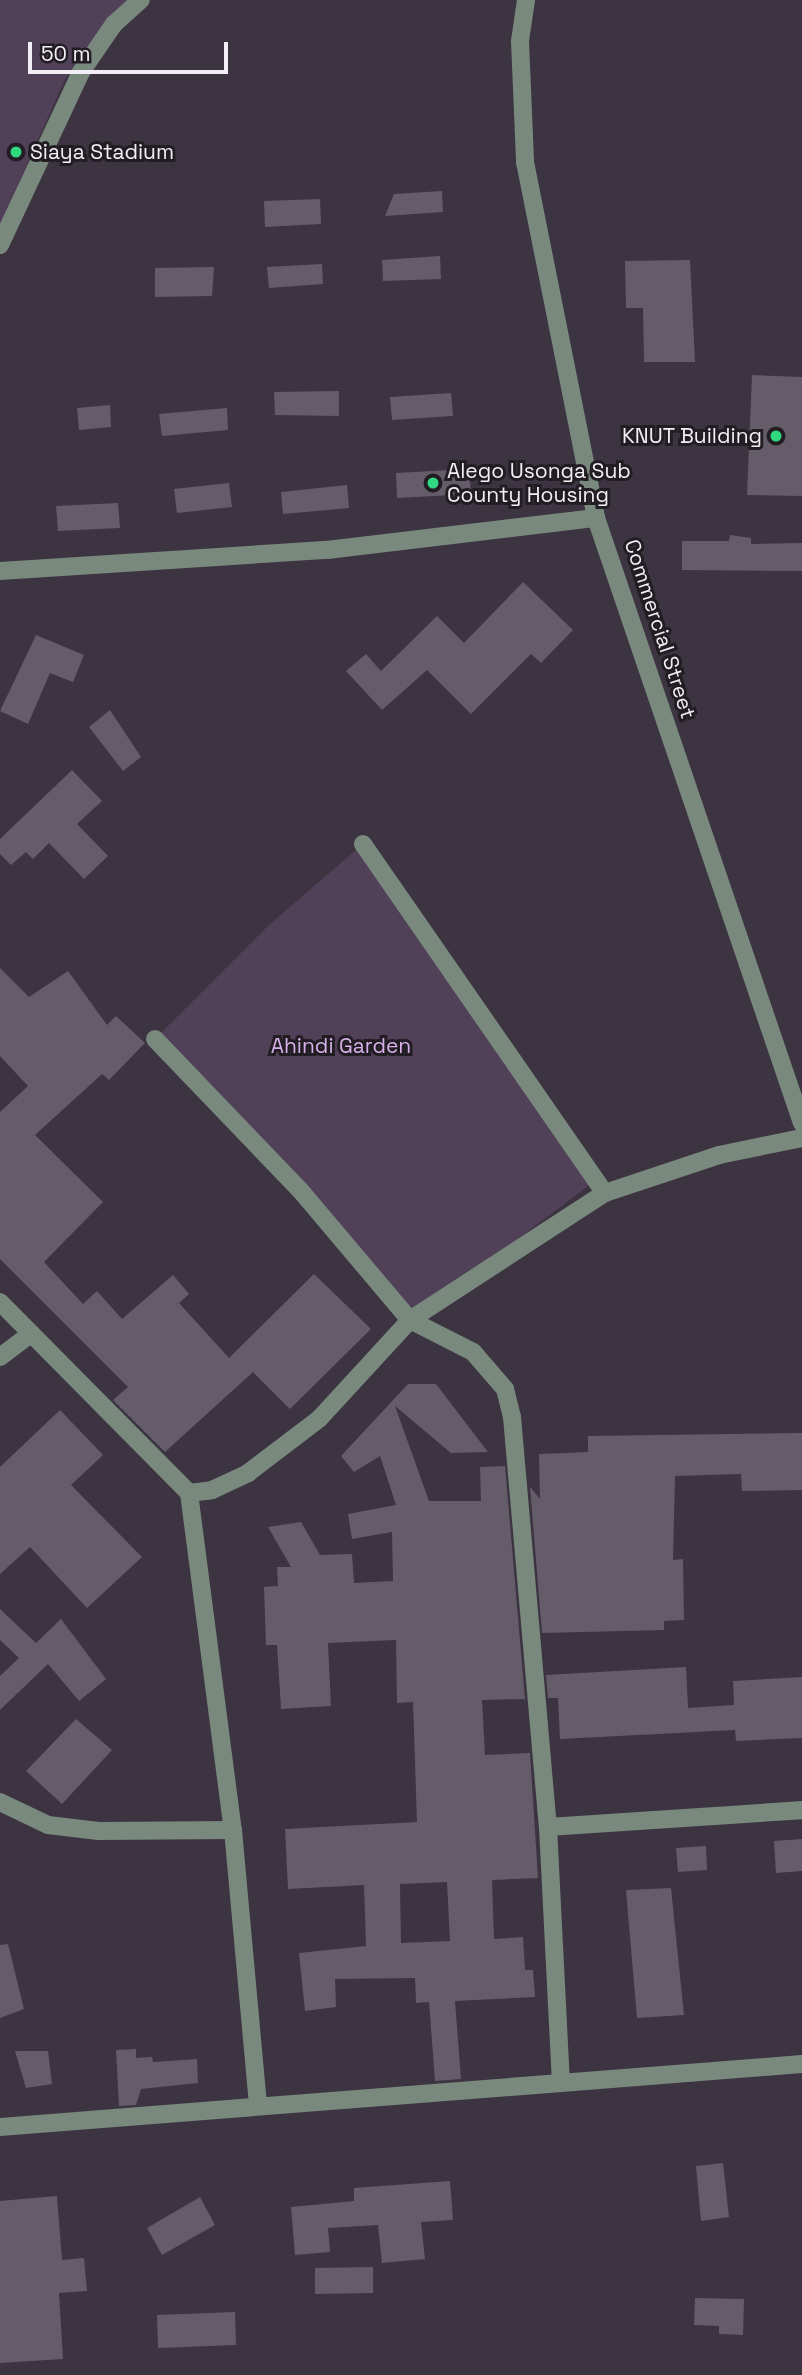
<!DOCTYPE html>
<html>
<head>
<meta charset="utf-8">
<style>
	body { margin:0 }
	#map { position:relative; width:802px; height:2375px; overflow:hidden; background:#3c3440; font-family:"Space Grotesk",sans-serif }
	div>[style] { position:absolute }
	.green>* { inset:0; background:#504058 }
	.building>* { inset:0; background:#645c69 }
	.minor>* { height:18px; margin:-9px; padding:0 9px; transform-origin:9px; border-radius:9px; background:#79897e }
	.dots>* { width:19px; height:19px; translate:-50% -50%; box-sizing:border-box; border:4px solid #211d23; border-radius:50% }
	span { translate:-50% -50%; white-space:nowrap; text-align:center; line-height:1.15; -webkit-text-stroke:6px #211d23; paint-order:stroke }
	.poi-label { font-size:21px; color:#f4eff6 }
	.left { translate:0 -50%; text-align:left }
	.right { translate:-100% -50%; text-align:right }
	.street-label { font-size:21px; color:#f4eff6 }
	.park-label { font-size:21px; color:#d6b1e9 }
	.scale { position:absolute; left:28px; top:42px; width:200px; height:32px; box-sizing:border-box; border:4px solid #f4eff6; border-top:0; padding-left:9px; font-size:21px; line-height:24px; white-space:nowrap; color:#f4eff6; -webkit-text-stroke:5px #211d23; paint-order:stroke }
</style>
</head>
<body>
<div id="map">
	<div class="green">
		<i style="clip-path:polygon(0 0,144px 0,65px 79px,0 226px)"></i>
		<i style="clip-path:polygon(363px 844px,596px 1180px,410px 1320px,155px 1039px,270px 924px)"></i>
	</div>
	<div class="building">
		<i style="clip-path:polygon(442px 191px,443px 212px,385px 216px,394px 194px)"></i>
		<i style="clip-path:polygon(320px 199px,321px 224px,265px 227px,264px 201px)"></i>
		<i style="clip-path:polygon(440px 256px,441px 279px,383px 281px,382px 260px)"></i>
		<i style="clip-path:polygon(690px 260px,695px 362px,644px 362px,643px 308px,626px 308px,625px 261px)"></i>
		<i style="clip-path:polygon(322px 264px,323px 284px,269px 288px,267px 267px)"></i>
		<i style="clip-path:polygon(214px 267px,212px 296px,155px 297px,155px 268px)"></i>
		<i style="clip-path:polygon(752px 375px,802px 377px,802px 496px,747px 495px)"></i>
		<i style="clip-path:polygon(339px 391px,339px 416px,275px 415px,274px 392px)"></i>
		<i style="clip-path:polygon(451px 393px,453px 416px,392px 420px,390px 397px)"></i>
		<i style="clip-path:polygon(110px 405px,111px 427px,79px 430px,77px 408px)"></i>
		<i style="clip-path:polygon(227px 408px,228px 430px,162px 436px,159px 414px)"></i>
		<i style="clip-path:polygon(469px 469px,471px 494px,397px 498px,396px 473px)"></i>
		<i style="clip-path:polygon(229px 483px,232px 507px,177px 513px,174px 489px)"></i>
		<i style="clip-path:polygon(347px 485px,349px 508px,283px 514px,281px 492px)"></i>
		<i style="clip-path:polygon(118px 503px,120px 528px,58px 531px,56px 506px)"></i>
		<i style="clip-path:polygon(730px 535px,751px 538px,751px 544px,802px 543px,802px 571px,682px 570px,682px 541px,729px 541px)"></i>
		<i style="clip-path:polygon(523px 582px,573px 630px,541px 663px,531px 654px,471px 714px,427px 670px,382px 710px,346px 671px,366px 654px,381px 671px,437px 616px,464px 643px)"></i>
		<i style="clip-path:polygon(36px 635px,84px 655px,73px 682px,50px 673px,28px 724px,0 711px)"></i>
		<i style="clip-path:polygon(110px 710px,141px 757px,123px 771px,89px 727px)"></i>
		<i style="clip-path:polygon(72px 770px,102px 801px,77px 824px,108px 856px,84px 879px,49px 843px,33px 859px,26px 852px,11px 865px,0 854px,0 839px)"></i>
		<i style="clip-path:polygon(0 968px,29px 997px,68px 971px,107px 1025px,116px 1016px,145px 1043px,109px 1080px,102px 1074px,35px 1135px,103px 1202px,44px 1262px,83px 1304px,97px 1291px,122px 1319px,173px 1275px,189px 1294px,179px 1303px,229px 1358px,314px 1274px,371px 1329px,290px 1409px,253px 1372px,165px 1452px,113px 1400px,128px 1387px,0 1259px,0 1112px,28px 1086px,0 1056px)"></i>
		<i style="clip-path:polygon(evenodd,408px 1384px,436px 1384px,488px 1452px,451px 1453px,395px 1406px,429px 1501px,481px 1501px,480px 1467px,505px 1466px,525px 1699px,482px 1700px,485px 1755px,530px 1753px,538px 1878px,492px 1880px,494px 1939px,523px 1937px,525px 1970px,533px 1970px,535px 1997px,455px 2001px,461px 2079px,435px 2081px,429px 2002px,416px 2003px,415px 1978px,335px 1979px,336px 2007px,305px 2011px,299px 1953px,366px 1946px,364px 1885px,288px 1889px,285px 1829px,417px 1822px,413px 1702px,397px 1703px,396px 1640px,328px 1643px,331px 1706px,281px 1709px,277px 1645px,266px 1645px,264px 1587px,278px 1586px,277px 1567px,291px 1567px,268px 1527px,301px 1522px,320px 1555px,352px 1554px,354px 1583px,393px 1581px,392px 1532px,352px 1539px,348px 1514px,396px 1505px,380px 1456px,354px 1472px,341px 1456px,408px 1384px,447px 1882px,450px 1941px,401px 1943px,400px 1884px,447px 1882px)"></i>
		<i style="clip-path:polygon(60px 1410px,103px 1455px,71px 1485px,142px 1557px,87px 1608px,30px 1547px,0 1574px,0 1467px)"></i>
		<i style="clip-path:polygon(802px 1433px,802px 1490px,742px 1491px,741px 1474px,675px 1476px,673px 1560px,683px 1559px,684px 1620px,664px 1621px,664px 1630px,542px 1633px,530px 1487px,540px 1499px,539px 1454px,588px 1452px,588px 1436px)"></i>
		<i style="clip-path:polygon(0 1609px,36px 1643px,61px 1619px,106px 1679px,79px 1701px,48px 1664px,0 1710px,0 1676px,19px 1658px,0 1640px)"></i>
		<i style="clip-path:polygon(686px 1667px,688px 1708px,734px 1705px,733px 1681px,802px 1677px,802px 1738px,736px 1741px,735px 1730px,560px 1739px,558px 1698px,548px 1698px,546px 1675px)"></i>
		<i style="clip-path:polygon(76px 1719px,112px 1750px,62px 1804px,26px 1771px)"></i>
		<i style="clip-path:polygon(802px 1839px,802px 1871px,776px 1873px,774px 1841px)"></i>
		<i style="clip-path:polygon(706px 1846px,707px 1870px,678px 1872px,676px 1848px)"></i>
		<i style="clip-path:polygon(671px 1888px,684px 2015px,637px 2018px,626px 1890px)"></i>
		<i style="clip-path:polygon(8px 1944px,24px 2009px,0 2018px,0 1945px)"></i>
		<i style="clip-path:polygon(136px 2049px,136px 2058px,152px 2057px,153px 2062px,197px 2059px,198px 2083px,141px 2089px,136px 2105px,119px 2106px,116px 2050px)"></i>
		<i style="clip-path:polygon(15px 2051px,48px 2051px,52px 2084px,26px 2088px)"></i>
		<i style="clip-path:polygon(723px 2163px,729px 2217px,701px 2221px,696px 2166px)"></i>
		<i style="clip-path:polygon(450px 2181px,453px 2220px,421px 2222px,425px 2259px,382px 2263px,378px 2225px,328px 2228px,330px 2252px,295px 2255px,291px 2207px,354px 2201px,354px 2188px)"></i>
		<i style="clip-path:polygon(57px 2196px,62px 2260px,84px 2258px,87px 2291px,59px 2293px,63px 2359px,0 2363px,0 2201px)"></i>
		<i style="clip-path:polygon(200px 2197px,215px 2225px,162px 2255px,147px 2228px)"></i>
		<i style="clip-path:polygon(373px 2267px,373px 2293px,315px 2294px,315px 2268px)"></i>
		<i style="clip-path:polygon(695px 2298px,744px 2299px,743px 2335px,719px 2334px,719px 2326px,694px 2325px)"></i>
		<i style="clip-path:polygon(235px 2312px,236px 2345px,158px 2348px,157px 2315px)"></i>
	</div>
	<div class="minor">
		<i style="left:526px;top:0;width:41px;rotate:98.3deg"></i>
		<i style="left:520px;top:41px;width:121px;rotate:87.6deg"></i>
		<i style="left:525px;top:162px;width:363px;rotate:78.7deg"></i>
		<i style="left:0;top:245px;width:191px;rotate:-64.9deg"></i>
		<i style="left:81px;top:72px;width:58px;rotate:-55.5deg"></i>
		<i style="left:114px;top:24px;width:36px;rotate:-42deg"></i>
		<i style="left:0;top:571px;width:328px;rotate:-3.7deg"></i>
		<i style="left:327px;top:550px;width:271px;rotate:-6.8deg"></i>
		<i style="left:596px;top:518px;width:639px;rotate:71.2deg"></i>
		<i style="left:363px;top:844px;width:425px;rotate:55.3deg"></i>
		<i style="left:155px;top:1039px;width:209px;rotate:46.2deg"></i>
		<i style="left:300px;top:1190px;width:170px;rotate:49.8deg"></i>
		<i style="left:410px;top:1320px;width:71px;rotate:26.9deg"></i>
		<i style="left:473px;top:1352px;width:49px;rotate:49.1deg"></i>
		<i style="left:505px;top:1389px;width:29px;rotate:76deg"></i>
		<i style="left:512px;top:1417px;width:412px;rotate:85deg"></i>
		<i style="left:548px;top:1827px;width:256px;rotate:87.1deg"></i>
		<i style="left:0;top:1302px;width:269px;rotate:45.3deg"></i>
		<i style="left:189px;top:1493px;width:23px;rotate:-7deg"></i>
		<i style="left:212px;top:1490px;width:40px;rotate:-25deg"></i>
		<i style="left:248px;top:1473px;width:89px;rotate:-37.3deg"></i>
		<i style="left:319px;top:1419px;width:134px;rotate:-47.4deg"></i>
		<i style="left:410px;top:1320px;width:233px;rotate:-33.1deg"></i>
		<i style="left:605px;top:1193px;width:120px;rotate:-18.4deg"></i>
		<i style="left:719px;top:1155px;width:85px;rotate:-11.6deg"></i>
		<i style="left:0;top:1357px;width:39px;rotate:-37deg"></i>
		<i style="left:189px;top:1493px;width:340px;rotate:82.6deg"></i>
		<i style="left:233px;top:1830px;width:276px;rotate:84.8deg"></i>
		<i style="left:0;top:1802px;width:53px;rotate:25.6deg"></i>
		<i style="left:48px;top:1825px;width:51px;rotate:6.7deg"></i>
		<i style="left:99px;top:1831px;width:134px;rotate:-0.4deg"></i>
		<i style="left:548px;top:1827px;width:255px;rotate:-3.8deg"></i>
		<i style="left:0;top:2127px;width:804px;rotate:-4.49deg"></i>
	</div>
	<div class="dots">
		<i style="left:16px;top:152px;background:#31d882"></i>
		<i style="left:776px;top:436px;background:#31d882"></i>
		<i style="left:433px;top:483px;background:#31d882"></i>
	</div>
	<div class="poi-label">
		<span class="left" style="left:30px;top:152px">Siaya Stadium</span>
		<span class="right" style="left:762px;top:436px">KNUT Building</span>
		<span class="left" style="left:447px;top:483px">Alego Usonga Sub<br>County Housing</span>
	</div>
	<div class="street-label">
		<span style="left:660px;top:629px;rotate:72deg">Commercial Street</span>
	</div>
	<div class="park-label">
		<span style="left:341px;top:1046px">Ahindi Garden</span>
	</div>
	<div class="scale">50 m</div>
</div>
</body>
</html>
